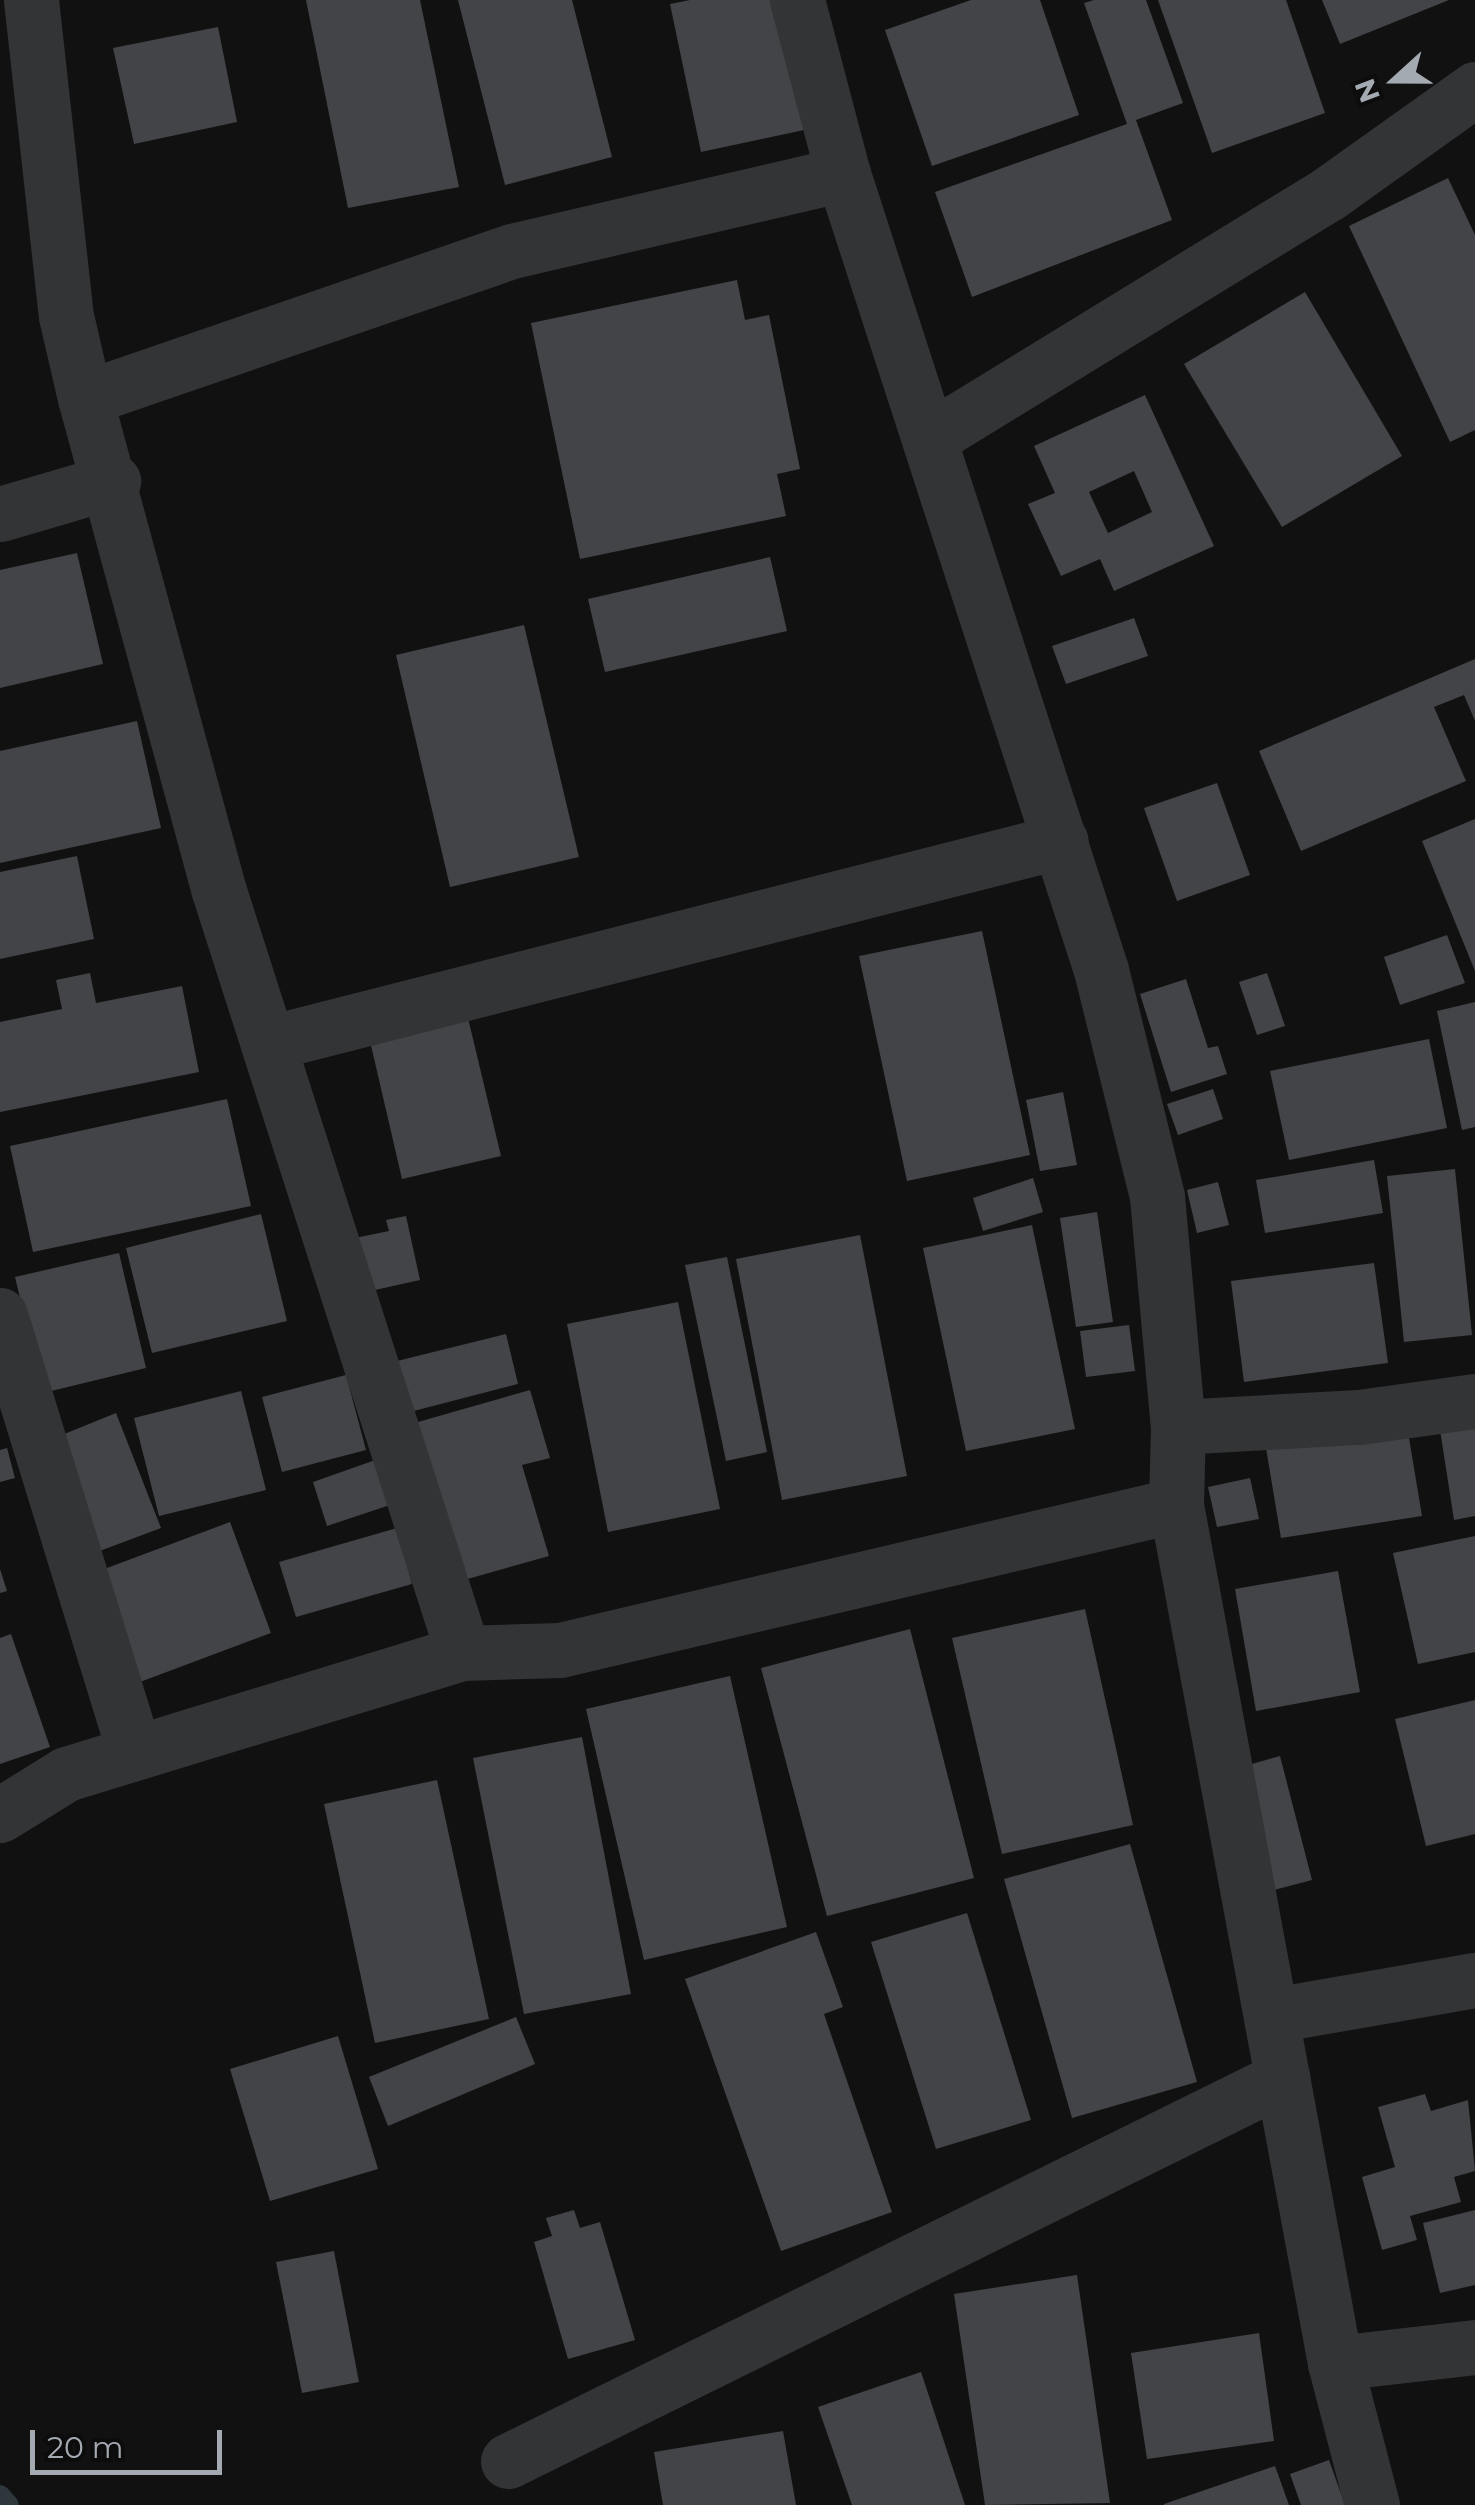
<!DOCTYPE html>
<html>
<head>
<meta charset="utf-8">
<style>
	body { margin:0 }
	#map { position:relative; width:1475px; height:2505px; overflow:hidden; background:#111112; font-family:Montserrat,sans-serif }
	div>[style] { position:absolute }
	.stream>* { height:20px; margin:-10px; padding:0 10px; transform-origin:10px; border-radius:10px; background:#2e373b }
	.building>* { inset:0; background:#434447 }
	.street>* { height:55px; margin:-27.5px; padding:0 27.5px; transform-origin:27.5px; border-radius:27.5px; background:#323436 }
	span { translate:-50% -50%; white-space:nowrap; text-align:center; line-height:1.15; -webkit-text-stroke:10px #0c0c0d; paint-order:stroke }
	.north { position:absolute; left:1345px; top:30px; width:100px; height:100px; -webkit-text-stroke:8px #0c0c0d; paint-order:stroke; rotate:249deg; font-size:28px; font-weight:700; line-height:40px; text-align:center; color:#a4aab1 }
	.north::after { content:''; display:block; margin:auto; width:35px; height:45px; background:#a4aab1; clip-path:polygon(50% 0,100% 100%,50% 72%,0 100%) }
	.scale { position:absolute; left:30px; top:2430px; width:192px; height:45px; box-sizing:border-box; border:5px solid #a4aab1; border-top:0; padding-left:12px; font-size:30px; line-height:35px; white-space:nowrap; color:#a4aab1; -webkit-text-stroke:8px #0c0c0d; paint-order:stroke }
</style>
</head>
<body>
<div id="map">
	<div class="stream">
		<i style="left:0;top:2495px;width:13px;rotate:48deg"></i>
	</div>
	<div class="building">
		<i style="clip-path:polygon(306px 0,420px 0,459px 187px,348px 208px)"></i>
		<i style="clip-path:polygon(458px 0,572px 0,612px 157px,505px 185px)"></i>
		<i style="clip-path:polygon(690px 0,776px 0,804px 130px,701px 152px,670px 4px)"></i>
		<i style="clip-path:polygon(971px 0,1040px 0,1079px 115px,932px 166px,885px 30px)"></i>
		<i style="clip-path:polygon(1094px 0,1146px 0,1183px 103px,1136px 120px,1172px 220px,972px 297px,935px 192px,1127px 124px,1084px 3px)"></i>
		<i style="clip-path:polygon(1158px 0,1286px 0,1325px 113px,1212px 153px)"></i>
		<i style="clip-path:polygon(1322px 0,1449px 0,1340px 44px)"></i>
		<i style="clip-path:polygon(218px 27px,237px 122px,134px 144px,113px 48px)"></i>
		<i style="clip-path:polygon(1448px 178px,1475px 235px,1475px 430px,1450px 442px,1349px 226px)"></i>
		<i style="clip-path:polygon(737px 280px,745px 320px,769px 315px,800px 469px,777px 474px,786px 516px,580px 559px,531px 323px)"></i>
		<i style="clip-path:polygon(1305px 292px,1402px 456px,1282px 527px,1184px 364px)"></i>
		<i style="clip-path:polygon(evenodd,1145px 395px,1214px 546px,1114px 591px,1100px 559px,1061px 576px,1028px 504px,1055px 493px,1034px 446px,1145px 395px,1134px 471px,1152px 512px,1108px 533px,1089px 492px,1134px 471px)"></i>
		<i style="clip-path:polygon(77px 553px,103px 664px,0 688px,0 570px)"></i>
		<i style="clip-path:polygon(770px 557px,787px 631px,605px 672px,588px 599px)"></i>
		<i style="clip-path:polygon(1134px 618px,1148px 656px,1066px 684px,1052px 646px)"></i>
		<i style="clip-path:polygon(524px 625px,579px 857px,450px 887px,396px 655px)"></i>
		<i style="clip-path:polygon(1475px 659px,1475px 721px,1464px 695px,1434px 707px,1466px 781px,1301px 851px,1259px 751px)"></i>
		<i style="clip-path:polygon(137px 721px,161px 828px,0 863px,0 751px)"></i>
		<i style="clip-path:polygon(1217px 783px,1250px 875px,1177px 901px,1144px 808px)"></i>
		<i style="clip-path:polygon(1475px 819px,1475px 971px,1422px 841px)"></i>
		<i style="clip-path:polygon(77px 856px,94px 939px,0 959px,0 872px)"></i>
		<i style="clip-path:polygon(982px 931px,1030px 1155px,907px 1181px,859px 956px)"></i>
		<i style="clip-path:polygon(1447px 935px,1465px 983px,1400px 1005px,1384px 957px)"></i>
		<i style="clip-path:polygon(90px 973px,96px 1003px,182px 986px,199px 1072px,0 1112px,0 1022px,62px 1009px,56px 980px)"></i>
		<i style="clip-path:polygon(1267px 973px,1285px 1026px,1257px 1035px,1239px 982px)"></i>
		<i style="clip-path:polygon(1186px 979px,1208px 1048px,1218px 1046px,1227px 1074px,1171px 1092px,1140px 994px)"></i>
		<i style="clip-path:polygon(1475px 1002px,1475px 1127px,1462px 1130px,1437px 1011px)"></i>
		<i style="clip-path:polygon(468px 1018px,501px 1156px,402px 1179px,370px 1041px)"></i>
		<i style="clip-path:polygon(1429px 1039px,1447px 1128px,1289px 1160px,1270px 1071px)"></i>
		<i style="clip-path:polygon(1213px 1089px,1223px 1119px,1178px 1135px,1167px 1104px)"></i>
		<i style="clip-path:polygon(1063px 1092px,1077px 1165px,1040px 1171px,1026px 1100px)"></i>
		<i style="clip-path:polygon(227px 1099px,251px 1206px,33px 1252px,10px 1146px)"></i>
		<i style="clip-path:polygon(1374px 1160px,1383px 1213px,1265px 1233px,1256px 1180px)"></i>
		<i style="clip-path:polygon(1455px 1169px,1472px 1335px,1404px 1342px,1387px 1176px)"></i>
		<i style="clip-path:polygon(1033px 1178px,1043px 1212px,983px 1231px,973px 1198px)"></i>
		<i style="clip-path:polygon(1218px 1182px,1229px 1225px,1197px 1233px,1187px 1190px)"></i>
		<i style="clip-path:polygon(1097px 1212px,1113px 1322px,1076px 1327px,1060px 1218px)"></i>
		<i style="clip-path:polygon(261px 1214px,287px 1321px,152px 1353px,126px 1248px)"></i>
		<i style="clip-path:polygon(406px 1216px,420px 1280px,366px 1292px,355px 1238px,389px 1231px,386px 1220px)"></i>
		<i style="clip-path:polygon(1032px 1225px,1075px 1429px,966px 1451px,923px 1248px)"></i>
		<i style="clip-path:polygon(860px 1235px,907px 1476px,782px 1500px,736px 1259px)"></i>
		<i style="clip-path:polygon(119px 1253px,146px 1368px,43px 1393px,15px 1277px)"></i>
		<i style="clip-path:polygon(727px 1257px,767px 1452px,726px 1461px,685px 1265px)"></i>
		<i style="clip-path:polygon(1374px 1263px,1388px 1363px,1244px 1382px,1231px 1281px)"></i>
		<i style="clip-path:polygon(678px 1302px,720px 1509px,608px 1532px,567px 1324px)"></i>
		<i style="clip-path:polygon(1129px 1325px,1135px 1371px,1086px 1377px,1080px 1331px)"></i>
		<i style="clip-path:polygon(506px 1334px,518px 1384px,406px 1413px,393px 1362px)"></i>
		<i style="clip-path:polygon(346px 1375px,366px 1450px,282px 1472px,262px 1397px)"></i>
		<i style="clip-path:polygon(530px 1390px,550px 1458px,522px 1465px,549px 1556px,457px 1582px,411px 1424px)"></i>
		<i style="clip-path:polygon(241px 1391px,266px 1490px,159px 1516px,134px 1418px)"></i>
		<i style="clip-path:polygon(1475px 1412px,1475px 1516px,1454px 1520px,1438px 1417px)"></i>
		<i style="clip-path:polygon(116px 1413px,161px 1528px,97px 1552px,52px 1439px)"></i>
		<i style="clip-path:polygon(1407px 1426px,1422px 1516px,1281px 1538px,1266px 1448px)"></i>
		<i style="clip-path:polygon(7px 1448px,15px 1478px,0 1482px,0 1450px)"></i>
		<i style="clip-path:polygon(381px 1458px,396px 1503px,327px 1526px,313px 1482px)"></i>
		<i style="clip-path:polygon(1250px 1478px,1259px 1519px,1217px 1527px,1208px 1487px)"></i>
		<i style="clip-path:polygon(230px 1522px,271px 1633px,132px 1685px,91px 1574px)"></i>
		<i style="clip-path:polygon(397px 1528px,412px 1584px,296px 1617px,279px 1562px)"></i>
		<i style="clip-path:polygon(1475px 1536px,1475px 1652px,1418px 1664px,1393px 1553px)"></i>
		<i style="clip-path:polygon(0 1569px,7px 1591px,0 1593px)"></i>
		<i style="clip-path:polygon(1338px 1571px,1360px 1692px,1256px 1711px,1235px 1589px)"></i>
		<i style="clip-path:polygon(1085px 1609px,1133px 1825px,1002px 1854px,952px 1638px)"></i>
		<i style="clip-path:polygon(910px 1629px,974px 1878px,827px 1916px,761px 1668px)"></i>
		<i style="clip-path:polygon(11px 1634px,50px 1747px,0 1764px,0 1638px)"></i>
		<i style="clip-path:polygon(730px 1676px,787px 1927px,644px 1960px,586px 1709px)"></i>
		<i style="clip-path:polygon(1475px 1700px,1475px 1834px,1426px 1846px,1395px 1719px)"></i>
		<i style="clip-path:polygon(582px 1737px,631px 1994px,524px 2014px,473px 1758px)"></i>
		<i style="clip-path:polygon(1280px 1756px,1312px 1880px,1274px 1890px,1241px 1767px)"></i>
		<i style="clip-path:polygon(437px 1780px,489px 2019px,375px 2043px,324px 1804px)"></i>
		<i style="clip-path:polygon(1130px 1844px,1197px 2082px,1072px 2118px,1004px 1879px)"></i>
		<i style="clip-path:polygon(967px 1913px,1031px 2120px,936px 2149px,871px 1942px)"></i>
		<i style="clip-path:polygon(816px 1932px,843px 2007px,824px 2014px,892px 2212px,781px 2251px,685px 1979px)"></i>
		<i style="clip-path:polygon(516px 2017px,535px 2064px,388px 2126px,369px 2077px)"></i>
		<i style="clip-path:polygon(338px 2036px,378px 2169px,270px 2201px,230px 2069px)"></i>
		<i style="clip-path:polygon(1425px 2094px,1431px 2111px,1468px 2100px,1475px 2171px,1454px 2177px,1461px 2202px,1410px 2216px,1417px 2240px,1382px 2250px,1362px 2177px,1395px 2167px,1378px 2107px)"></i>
		<i style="clip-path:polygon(574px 2210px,580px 2228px,600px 2222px,635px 2340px,568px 2359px,534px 2242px,552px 2236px,546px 2218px)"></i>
		<i style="clip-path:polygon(1475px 2210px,1475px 2285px,1440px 2293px,1423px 2223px)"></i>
		<i style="clip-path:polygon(334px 2251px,359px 2382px,302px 2393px,276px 2262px)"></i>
		<i style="clip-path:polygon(1077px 2275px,1110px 2503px,985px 2505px,954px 2294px)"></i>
		<i style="clip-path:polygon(1259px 2333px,1274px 2441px,1147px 2459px,1131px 2353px)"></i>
		<i style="clip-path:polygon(921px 2372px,965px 2505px,852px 2505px,818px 2407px)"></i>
		<i style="clip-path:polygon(783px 2431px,796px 2505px,663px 2505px,654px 2452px)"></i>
		<i style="clip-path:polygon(1329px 2460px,1345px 2505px,1301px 2505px,1290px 2474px)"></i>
		<i style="clip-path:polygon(1275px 2466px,1289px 2505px,1164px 2505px,1164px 2504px)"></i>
	</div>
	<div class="street">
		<i style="left:31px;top:0;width:318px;rotate:83.7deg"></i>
		<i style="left:66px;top:316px;width:84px;rotate:77deg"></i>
		<i style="left:85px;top:398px;width:508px;rotate:74.81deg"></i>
		<i style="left:218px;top:888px;width:803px;rotate:72.24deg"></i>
		<i style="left:797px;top:0;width:180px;rotate:75.2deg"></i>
		<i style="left:843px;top:174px;width:837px;rotate:72.04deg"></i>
		<i style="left:1101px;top:970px;width:234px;rotate:76.1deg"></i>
		<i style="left:1157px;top:1197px;width:231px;rotate:84.8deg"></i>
		<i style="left:1178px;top:1427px;width:78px;rotate:91.5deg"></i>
		<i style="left:1176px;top:1505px;width:873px;rotate:79.5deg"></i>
		<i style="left:1335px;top:2363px;width:147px;rotate:75.4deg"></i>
		<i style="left:85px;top:398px;width:452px;rotate:-19deg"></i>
		<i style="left:512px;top:251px;width:340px;rotate:-13.1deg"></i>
		<i style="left:933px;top:436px;width:463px;rotate:-31.5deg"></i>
		<i style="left:1328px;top:194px;width:181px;rotate:-35.5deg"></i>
		<i style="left:0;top:514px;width:118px;rotate:-16.3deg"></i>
		<i style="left:269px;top:1043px;width:817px;rotate:-14.31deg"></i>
		<i style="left:0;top:1315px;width:456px;rotate:72.9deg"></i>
		<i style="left:1178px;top:1427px;width:181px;rotate:-3.2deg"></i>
		<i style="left:1359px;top:1417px;width:117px;rotate:-7.9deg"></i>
		<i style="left:0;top:1815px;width:78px;rotate:-31.8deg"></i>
		<i style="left:66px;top:1774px;width:415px;rotate:-17deg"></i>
		<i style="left:463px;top:1653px;width:97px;rotate:-1.8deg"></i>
		<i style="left:560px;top:1650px;width:633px;rotate:-13.25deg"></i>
		<i style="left:1274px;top:2015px;width:204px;rotate:-9.9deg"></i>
		<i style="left:1335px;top:2363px;width:141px;rotate:-6.5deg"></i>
		<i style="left:508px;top:2461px;width:864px;rotate:-26.3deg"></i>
	</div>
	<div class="north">N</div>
	<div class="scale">20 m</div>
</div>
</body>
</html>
